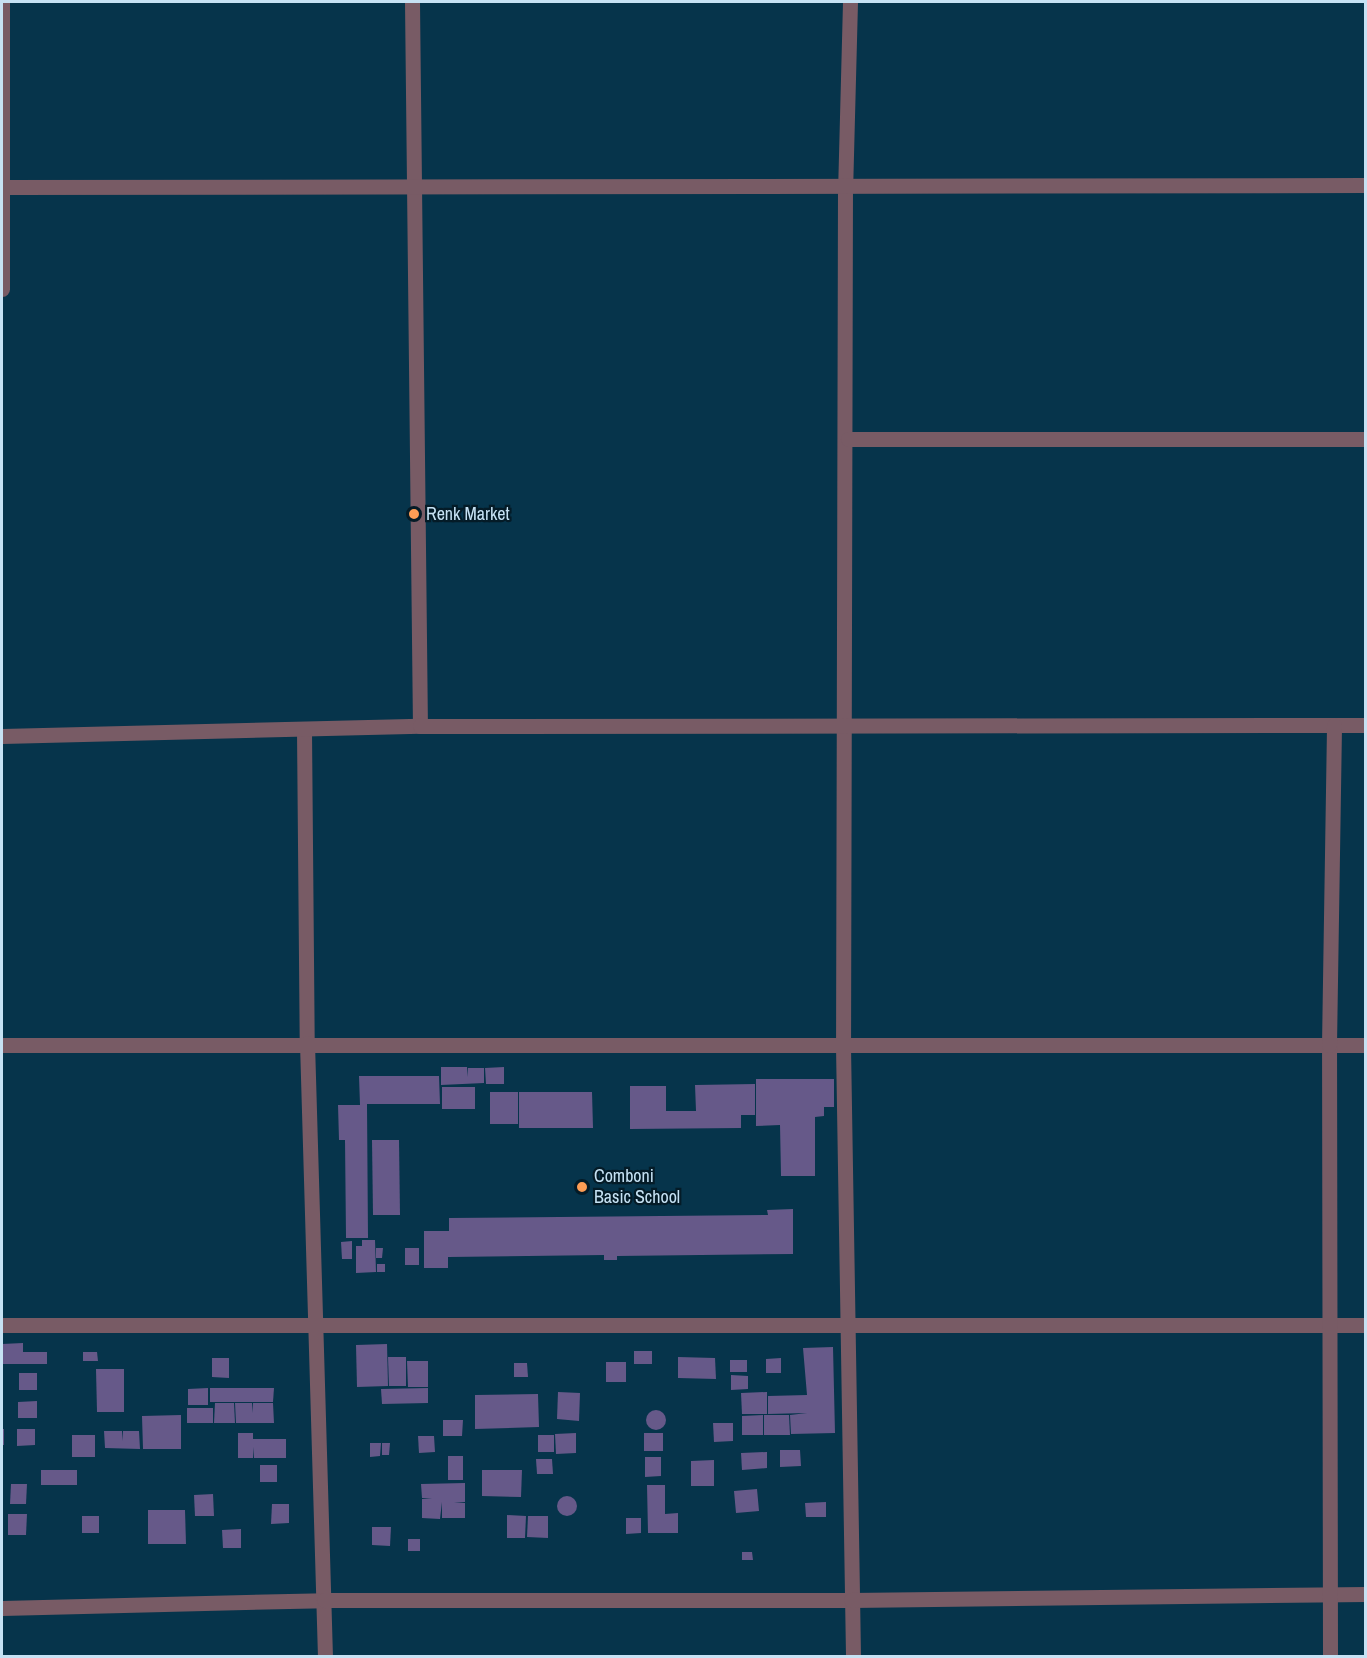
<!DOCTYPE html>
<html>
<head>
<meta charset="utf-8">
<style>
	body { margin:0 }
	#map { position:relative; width:1367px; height:1658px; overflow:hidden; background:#06344b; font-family:"Archivo Narrow",sans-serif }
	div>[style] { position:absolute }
	.building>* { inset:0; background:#665989 }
	.round { border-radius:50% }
	.minor>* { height:15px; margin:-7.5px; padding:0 7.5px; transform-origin:7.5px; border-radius:7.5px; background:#785b65 }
	.dots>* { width:16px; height:16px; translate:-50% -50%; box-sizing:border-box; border:3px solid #041b27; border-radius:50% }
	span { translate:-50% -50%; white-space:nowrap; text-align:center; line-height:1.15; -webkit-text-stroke:4.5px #041b27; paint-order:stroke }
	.poi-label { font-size:18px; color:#c6e2f4 }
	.left { translate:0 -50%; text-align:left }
	.frame { position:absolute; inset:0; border:3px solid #c6e2f4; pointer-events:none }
</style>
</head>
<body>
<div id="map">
	<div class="building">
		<i style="clip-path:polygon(441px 1067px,467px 1067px,468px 1077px,468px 1068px,484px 1068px,484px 1083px,441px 1085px)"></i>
		<i style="clip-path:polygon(504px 1067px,504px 1084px,486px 1084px,485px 1068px)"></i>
		<i style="clip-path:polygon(359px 1076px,439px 1076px,440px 1104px,367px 1104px,368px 1238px,346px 1238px,345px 1140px,339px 1140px,338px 1105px,360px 1105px)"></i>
		<i style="clip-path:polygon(756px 1079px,834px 1079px,834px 1107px,824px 1107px,824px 1116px,815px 1117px,815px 1176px,781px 1176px,780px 1125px,756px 1126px)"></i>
		<i style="clip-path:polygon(755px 1084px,755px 1115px,741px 1115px,741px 1128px,630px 1129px,630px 1086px,666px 1086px,666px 1111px,696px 1111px,695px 1085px)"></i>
		<i style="clip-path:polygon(442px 1087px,475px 1087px,475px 1109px,442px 1109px)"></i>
		<i style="clip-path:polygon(490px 1092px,518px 1092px,518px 1124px,490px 1124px)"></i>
		<i style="clip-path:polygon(519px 1092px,592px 1092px,593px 1128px,519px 1128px)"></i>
		<i style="clip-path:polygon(372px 1140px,399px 1140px,400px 1215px,373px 1215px)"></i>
		<i style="clip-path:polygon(793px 1209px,793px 1254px,617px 1256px,617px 1260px,604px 1260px,604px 1255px,448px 1257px,448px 1268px,424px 1268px,424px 1231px,449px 1231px,449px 1218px,768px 1215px,767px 1210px)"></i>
		<i style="clip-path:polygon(362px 1240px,375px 1240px,376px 1272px,356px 1273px,356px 1246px,362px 1246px)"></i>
		<i style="clip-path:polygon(352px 1241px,352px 1259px,342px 1259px,341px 1242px)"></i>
		<i style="clip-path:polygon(376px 1248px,383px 1248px,382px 1258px,376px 1258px)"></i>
		<i style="clip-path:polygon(405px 1248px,419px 1248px,419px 1265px,405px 1265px)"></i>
		<i style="clip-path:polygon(377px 1264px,385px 1264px,385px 1272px,377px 1272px)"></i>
		<i style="clip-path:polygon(23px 1343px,23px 1352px,47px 1352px,47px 1364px,2px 1364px,2px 1344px)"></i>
		<i style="clip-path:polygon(387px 1344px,388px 1386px,357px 1387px,356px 1345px)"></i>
		<i style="clip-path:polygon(833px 1347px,835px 1433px,791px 1434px,790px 1415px,807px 1413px,768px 1414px,768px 1396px,807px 1395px,803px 1348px)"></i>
		<i style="clip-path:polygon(634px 1351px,652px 1351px,652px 1364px,634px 1364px)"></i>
		<i style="clip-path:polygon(83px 1352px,97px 1352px,98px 1361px,83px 1361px)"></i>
		<i style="clip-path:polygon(388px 1357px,406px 1357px,406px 1386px,389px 1386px)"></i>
		<i style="clip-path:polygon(678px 1357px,715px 1358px,716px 1379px,678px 1378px)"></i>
		<i style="clip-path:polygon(212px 1358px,229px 1358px,229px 1378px,212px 1377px)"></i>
		<i style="clip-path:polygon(781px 1358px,781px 1373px,766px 1373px,766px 1359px)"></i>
		<i style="clip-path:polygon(730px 1360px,747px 1360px,747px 1372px,730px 1372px)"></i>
		<i style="clip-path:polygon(407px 1361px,428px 1361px,428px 1387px,408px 1387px)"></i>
		<i style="clip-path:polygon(606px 1362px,626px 1362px,626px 1382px,606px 1382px)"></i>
		<i style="clip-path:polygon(514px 1363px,527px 1363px,528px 1377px,514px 1377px)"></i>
		<i style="clip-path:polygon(96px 1369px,124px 1369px,124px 1412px,97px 1412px)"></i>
		<i style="clip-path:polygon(19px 1373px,37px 1373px,37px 1390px,19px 1390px)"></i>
		<i style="clip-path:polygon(731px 1375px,748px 1376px,748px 1389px,731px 1390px)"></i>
		<i style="clip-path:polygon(208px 1388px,208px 1405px,188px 1405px,188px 1389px)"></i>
		<i style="clip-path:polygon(210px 1388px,274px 1388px,273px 1402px,210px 1402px)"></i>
		<i style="clip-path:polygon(428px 1388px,428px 1403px,382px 1404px,381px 1389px)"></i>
		<i style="clip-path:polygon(558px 1392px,580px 1393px,579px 1421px,557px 1419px)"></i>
		<i style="clip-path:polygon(767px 1392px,767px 1414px,742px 1414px,741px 1393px)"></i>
		<i style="clip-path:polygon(538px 1394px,539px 1427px,475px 1429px,475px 1395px)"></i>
		<i style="clip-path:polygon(37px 1401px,37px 1418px,18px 1418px,18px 1402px)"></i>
		<i style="clip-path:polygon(215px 1403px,234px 1403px,235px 1423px,214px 1423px)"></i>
		<i style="clip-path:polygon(235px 1403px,252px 1403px,252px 1413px,253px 1403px,273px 1403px,274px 1423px,236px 1423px)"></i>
		<i style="clip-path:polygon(187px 1408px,213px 1408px,213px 1423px,187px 1423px)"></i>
		<i class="round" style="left:646px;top:1410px;width:20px;height:20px"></i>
		<i style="clip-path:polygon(181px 1415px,181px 1449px,143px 1449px,142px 1416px)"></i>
		<i style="clip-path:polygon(763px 1415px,763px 1435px,742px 1435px,742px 1416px)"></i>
		<i style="clip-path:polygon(764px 1415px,789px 1415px,790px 1435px,764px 1435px)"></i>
		<i style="clip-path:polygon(443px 1420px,463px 1420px,462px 1436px,443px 1436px)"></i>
		<i style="clip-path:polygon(713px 1423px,733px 1423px,733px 1441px,714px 1442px)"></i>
		<i style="clip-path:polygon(2px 1429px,4px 1429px,4px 1445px,2px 1445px)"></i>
		<i style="clip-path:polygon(17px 1429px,35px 1429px,35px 1445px,17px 1446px)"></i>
		<i style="clip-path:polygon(104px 1431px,122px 1431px,123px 1441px,123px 1431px,139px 1431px,140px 1449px,105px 1448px)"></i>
		<i style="clip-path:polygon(238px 1433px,253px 1433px,253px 1439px,286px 1439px,286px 1458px,254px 1458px,254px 1447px,253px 1458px,238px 1458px)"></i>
		<i style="clip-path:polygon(576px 1433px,576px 1453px,556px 1454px,555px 1434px)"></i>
		<i style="clip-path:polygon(644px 1433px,663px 1433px,663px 1451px,644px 1451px)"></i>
		<i style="clip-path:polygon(72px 1435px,95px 1435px,95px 1457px,72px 1457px)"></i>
		<i style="clip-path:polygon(538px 1435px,554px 1435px,554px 1452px,538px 1452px)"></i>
		<i style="clip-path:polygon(418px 1436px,434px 1436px,435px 1452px,419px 1453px)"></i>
		<i style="clip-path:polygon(370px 1443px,381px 1443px,380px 1456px,370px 1457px)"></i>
		<i style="clip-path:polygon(382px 1443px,390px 1443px,389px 1455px,382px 1455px)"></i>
		<i style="clip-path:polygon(780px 1450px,800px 1450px,801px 1466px,780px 1467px)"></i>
		<i style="clip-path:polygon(767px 1452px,767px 1468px,742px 1470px,741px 1453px)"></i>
		<i style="clip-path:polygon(448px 1456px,463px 1456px,463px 1480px,448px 1480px)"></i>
		<i style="clip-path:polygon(645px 1457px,661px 1457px,661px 1476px,645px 1477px)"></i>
		<i style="clip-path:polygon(536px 1459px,552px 1459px,553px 1474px,537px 1474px)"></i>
		<i style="clip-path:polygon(714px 1460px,714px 1486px,691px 1486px,691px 1461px)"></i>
		<i style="clip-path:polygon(260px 1465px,277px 1465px,277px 1482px,260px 1482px)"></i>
		<i style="clip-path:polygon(41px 1470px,77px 1470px,77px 1485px,41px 1485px)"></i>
		<i style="clip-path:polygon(482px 1470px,522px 1470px,521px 1497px,482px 1496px)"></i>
		<i style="clip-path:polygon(465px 1483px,465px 1502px,454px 1502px,465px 1503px,465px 1518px,442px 1518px,442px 1502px,440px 1519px,422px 1518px,422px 1499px,432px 1498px,422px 1498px,421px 1484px)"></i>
		<i style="clip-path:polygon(11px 1484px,27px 1484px,26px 1504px,10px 1504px)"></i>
		<i style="clip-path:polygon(647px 1485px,665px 1485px,665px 1514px,678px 1513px,678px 1533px,648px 1533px)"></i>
		<i style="clip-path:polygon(757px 1489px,759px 1511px,736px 1513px,734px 1491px)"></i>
		<i style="clip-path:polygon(213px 1494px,214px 1516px,195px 1516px,194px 1495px)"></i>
		<i class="round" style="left:557px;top:1496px;width:20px;height:20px"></i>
		<i style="clip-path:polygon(826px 1502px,826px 1517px,806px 1517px,805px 1503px)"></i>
		<i style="clip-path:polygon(272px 1504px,289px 1504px,289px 1523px,271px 1524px)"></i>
		<i style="clip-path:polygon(148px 1510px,185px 1510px,186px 1544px,148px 1544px)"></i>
		<i style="clip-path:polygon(8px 1514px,27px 1514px,26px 1535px,8px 1535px)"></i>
		<i style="clip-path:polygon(507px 1515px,526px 1516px,525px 1538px,507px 1538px)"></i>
		<i style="clip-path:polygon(82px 1516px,99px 1516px,99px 1533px,82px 1533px)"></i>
		<i style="clip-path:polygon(528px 1516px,548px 1516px,548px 1538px,527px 1537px)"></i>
		<i style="clip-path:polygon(626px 1518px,641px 1518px,641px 1533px,626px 1534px)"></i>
		<i style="clip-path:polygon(372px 1527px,391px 1527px,390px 1546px,372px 1545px)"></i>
		<i style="clip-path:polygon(241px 1529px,241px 1548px,223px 1548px,222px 1530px)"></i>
		<i style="clip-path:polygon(408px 1539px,420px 1539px,420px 1551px,408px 1551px)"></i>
		<i style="clip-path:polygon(742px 1552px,752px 1552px,753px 1560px,742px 1560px)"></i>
	</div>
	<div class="minor">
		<i style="left:412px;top:2px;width:724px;rotate:89.37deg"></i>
		<i style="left:850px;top:2px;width:185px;rotate:91.5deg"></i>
		<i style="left:845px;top:187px;width:859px;rotate:90.13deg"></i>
		<i style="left:843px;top:1046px;width:610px;rotate:89.06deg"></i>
		<i style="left:2px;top:187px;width:1364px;rotate:-0.08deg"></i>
		<i style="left:2px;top:289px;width:287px;rotate:-90deg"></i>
		<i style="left:848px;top:439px;width:518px"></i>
		<i style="left:304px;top:730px;width:313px;rotate:89.5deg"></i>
		<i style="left:307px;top:1043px;width:613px;rotate:88.32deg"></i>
		<i style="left:2px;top:736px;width:418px;rotate:-1.4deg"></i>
		<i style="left:420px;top:726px;width:946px;rotate:-0.06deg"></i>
		<i style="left:2px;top:1045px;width:1364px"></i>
		<i style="left:2px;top:1325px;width:1364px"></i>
		<i style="left:2px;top:1608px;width:322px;rotate:-1.4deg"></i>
		<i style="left:324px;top:1600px;width:527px"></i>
		<i style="left:851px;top:1600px;width:515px;rotate:-0.67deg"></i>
		<i style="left:1330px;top:1656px;width:611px;rotate:-90.09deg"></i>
		<i style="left:1329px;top:1045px;width:320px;rotate:-89.1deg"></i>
	</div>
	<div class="dots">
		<i style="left:414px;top:514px;background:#fd9d55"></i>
		<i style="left:582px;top:1187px;background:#fd9d55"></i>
	</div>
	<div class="poi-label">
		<span class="left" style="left:426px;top:514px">Renk Market</span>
		<span class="left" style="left:594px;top:1187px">Comboni<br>Basic School</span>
	</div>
	<div class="frame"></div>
</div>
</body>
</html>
